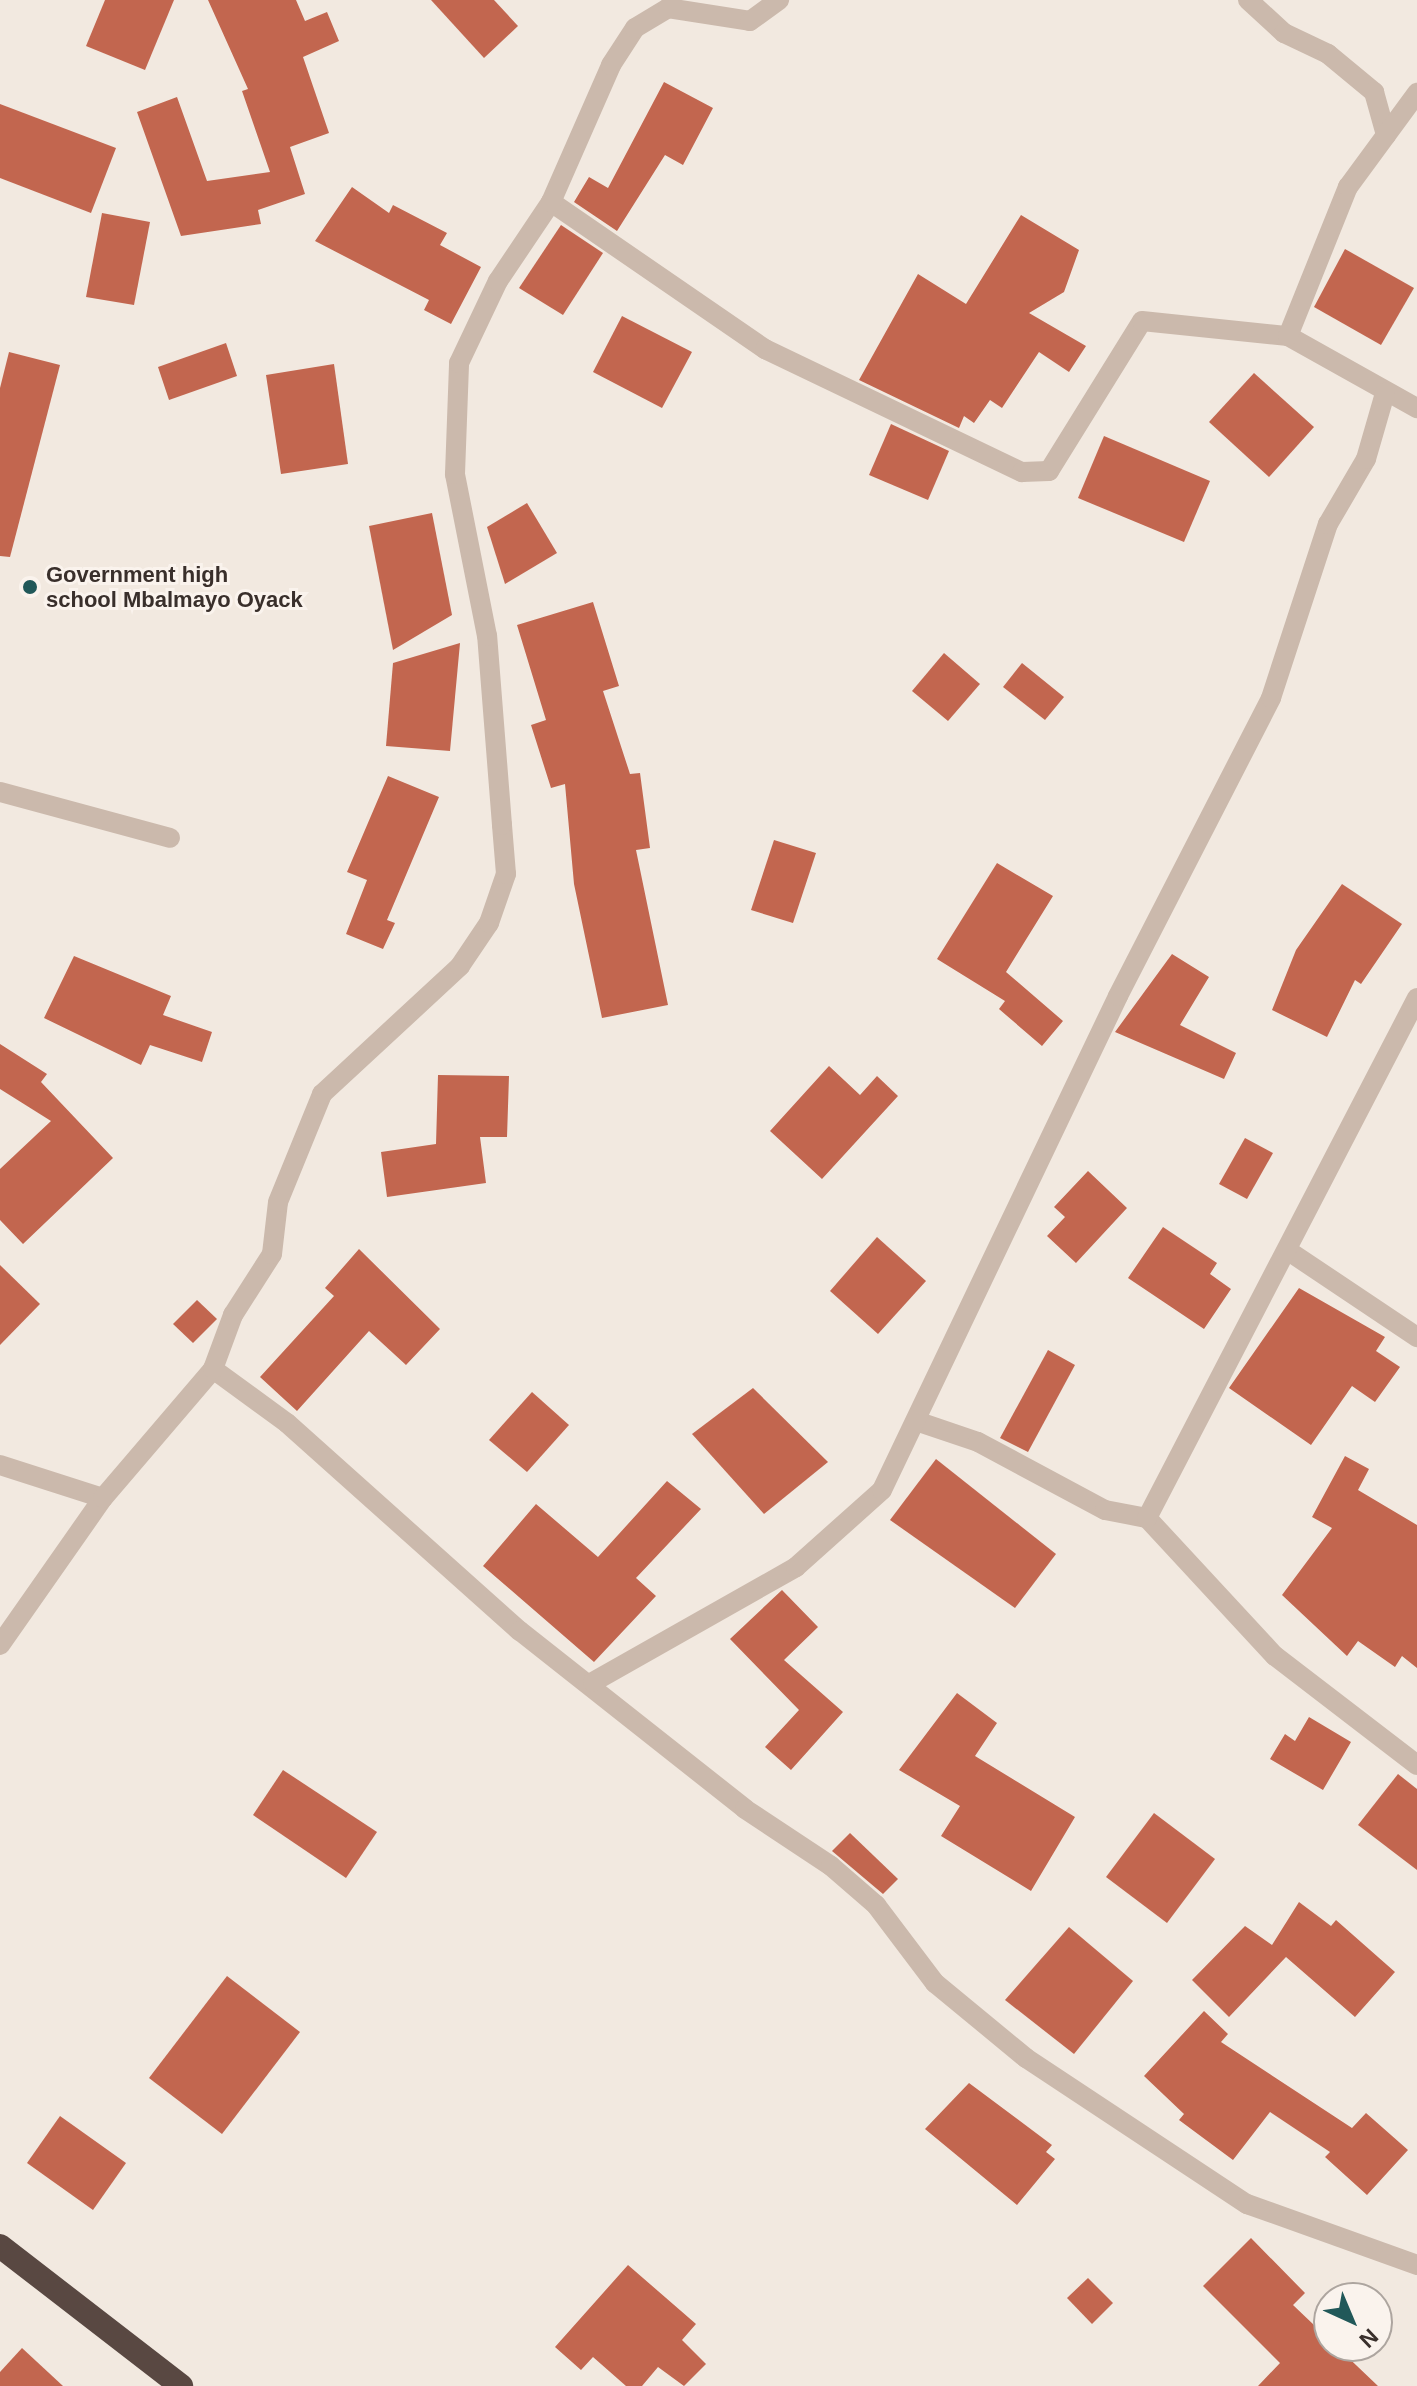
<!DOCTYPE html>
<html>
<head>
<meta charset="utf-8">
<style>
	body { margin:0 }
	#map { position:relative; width:1417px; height:2386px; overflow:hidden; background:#f2e9e0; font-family:Helvetica,sans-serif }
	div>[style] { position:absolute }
	.building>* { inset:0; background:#c2664f }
	.minor>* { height:20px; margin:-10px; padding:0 10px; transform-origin:10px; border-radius:10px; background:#cbb9ac }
	.highway>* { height:24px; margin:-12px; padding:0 12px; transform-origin:12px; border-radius:12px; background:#594842 }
	.dots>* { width:22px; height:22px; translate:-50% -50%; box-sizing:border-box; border:4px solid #faf3ed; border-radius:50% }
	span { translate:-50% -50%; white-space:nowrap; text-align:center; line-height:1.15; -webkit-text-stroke:6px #faf3ed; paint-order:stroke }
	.poi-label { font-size:22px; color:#392f2b; font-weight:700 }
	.left { translate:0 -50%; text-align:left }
	.north { position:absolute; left:1313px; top:2282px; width:80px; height:80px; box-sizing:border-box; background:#faf3ed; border:2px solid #ada59f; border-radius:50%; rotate:136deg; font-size:22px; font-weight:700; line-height:32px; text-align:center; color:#392f2b }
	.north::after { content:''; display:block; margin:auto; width:28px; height:36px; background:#215859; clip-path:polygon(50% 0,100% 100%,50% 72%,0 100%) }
</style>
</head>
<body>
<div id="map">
	<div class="building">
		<i style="clip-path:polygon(105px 0,174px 0,145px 70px,86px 46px)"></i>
		<i style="clip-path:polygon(208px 0,296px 0,305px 21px,327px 12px,339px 41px,303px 57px,329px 133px,290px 147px,305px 194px,258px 210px,261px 224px,181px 236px,137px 112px,177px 97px,207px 181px,270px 172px,242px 91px,248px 89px)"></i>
		<i style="clip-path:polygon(431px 0,494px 0,518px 26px,484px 58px)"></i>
		<i style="clip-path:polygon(664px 82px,713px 108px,683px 165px,665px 155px,617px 231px,574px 202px,589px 177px,608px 188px)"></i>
		<i style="clip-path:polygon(0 104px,116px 148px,91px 213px,0 178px)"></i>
		<i style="clip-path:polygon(352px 187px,389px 213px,393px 205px,447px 233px,440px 245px,481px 267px,451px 324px,424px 310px,429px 300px,315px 241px)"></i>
		<i style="clip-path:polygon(102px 213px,150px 222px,134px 305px,86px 297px)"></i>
		<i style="clip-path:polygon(1021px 215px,1079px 250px,1064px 292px,1029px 313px,1086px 346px,1069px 372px,1039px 352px,1002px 408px,990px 400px,974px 423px,964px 416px,959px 428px,859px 380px,918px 274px,966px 304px)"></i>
		<i style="clip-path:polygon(561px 225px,603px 253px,563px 315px,519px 288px)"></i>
		<i style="clip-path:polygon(1345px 249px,1414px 288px,1381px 345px,1314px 307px)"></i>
		<i style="clip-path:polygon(622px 316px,692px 352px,662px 408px,593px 372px)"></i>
		<i style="clip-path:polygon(226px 343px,237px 376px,169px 400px,158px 367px)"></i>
		<i style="clip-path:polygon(9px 352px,60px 365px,10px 557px,0 556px,0 388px)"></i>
		<i style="clip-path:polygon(334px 364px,348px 464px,281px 474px,266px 375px)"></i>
		<i style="clip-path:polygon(1254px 373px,1314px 427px,1269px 477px,1209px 422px)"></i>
		<i style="clip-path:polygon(891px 424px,949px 451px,928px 500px,869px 475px)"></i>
		<i style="clip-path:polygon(1104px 436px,1210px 481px,1184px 542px,1078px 498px)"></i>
		<i style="clip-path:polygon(527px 503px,557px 553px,505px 584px,487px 527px)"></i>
		<i style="clip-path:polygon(432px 513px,452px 615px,393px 650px,369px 526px)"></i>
		<i style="clip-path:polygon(593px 602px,619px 686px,603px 691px,630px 774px,640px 773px,650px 848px,636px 850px,668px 1005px,602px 1018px,574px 884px,565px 784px,551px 788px,531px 725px,546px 720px,517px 625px)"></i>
		<i style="clip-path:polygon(460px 643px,450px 751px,386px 746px,393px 663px)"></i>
		<i style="clip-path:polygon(944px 653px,980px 684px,948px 721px,912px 691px)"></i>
		<i style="clip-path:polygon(1022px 663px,1064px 697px,1045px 720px,1003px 687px)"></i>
		<i style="clip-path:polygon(388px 776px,439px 797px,387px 920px,395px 923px,383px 949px,346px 934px,367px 880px,347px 872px)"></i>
		<i style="clip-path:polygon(774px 840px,816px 853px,793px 923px,751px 910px)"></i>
		<i style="clip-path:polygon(997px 863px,1053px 896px,1006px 972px,1063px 1021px,1042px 1046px,999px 1009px,1005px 1001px,937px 959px)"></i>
		<i style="clip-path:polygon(1342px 884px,1402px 924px,1361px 984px,1355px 980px,1327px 1037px,1272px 1010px,1296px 950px)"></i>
		<i style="clip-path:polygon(1172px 954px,1209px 977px,1180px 1025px,1236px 1053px,1224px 1079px,1115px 1032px)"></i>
		<i style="clip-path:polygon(74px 956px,171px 996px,163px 1015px,212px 1032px,202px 1062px,150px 1045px,141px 1065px,44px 1018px)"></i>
		<i style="clip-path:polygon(0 1044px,47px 1074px,41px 1082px,113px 1158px,23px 1244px,0 1220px,0 1169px,51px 1121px,0 1089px)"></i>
		<i style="clip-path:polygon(829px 1066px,860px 1095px,877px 1076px,898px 1096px,822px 1179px,770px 1131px)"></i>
		<i style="clip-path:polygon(438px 1075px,509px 1076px,507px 1137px,480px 1137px,486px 1183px,387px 1197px,381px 1152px,436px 1144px)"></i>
		<i style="clip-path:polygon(1245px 1138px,1273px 1153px,1247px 1199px,1219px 1184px)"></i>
		<i style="clip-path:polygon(1088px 1171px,1127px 1208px,1076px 1263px,1047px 1236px,1065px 1217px,1054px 1207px)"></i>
		<i style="clip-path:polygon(1163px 1227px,1217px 1263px,1210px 1274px,1231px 1289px,1204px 1329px,1128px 1278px)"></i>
		<i style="clip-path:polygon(877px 1237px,926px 1281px,878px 1334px,830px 1291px)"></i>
		<i style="clip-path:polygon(359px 1249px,440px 1329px,406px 1365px,369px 1331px,297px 1411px,260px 1377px,334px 1296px,325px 1288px)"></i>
		<i style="clip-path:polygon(0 1265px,40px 1304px,0 1345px)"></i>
		<i style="clip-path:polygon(1299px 1288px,1385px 1337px,1376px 1351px,1400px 1367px,1375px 1402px,1352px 1386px,1311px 1445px,1229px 1388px)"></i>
		<i style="clip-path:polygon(197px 1300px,217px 1319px,193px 1343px,173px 1324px)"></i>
		<i style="clip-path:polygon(1048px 1350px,1075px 1365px,1028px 1452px,1000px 1438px)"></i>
		<i style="clip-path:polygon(753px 1388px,828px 1462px,764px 1514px,692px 1434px)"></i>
		<i style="clip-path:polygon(532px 1392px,569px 1425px,527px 1472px,489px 1440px)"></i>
		<i style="clip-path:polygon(1345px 1456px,1369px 1469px,1358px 1490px,1417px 1525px,1417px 1668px,1402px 1656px,1395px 1667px,1358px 1641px,1347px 1656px,1282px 1595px,1332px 1528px,1312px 1517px)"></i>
		<i style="clip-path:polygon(936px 1459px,1056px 1554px,1015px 1608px,890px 1520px)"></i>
		<i style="clip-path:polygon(667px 1481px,701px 1509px,636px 1578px,656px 1596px,594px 1662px,483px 1566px,536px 1504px,598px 1557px)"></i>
		<i style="clip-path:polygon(782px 1590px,818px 1627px,784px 1660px,843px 1712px,791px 1770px,765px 1747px,799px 1710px,730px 1639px)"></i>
		<i style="clip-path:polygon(957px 1693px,997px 1723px,975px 1756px,1075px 1817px,1031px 1891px,941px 1836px,960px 1806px,899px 1770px)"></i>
		<i style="clip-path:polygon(1309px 1717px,1351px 1742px,1323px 1790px,1270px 1759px,1285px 1734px,1295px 1741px)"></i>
		<i style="clip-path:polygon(283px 1770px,377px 1832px,346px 1878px,253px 1815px)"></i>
		<i style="clip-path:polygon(1398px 1774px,1417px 1789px,1417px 1870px,1358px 1825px)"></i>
		<i style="clip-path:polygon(1154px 1813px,1215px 1859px,1167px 1923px,1106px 1877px)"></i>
		<i style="clip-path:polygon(850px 1833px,898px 1879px,883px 1894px,832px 1851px)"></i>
		<i style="clip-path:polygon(1299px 1902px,1331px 1926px,1336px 1920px,1395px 1972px,1355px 2017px,1286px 1957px,1229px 2017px,1192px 1980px,1245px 1926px,1272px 1945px)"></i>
		<i style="clip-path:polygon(1069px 1927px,1133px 1981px,1074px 2054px,1005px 2000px)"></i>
		<i style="clip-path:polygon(227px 1976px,300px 2032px,222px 2134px,149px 2078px)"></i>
		<i style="clip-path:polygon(1204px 2011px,1228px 2034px,1221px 2042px,1352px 2128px,1366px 2113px,1408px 2150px,1367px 2195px,1325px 2157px,1330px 2152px,1270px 2112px,1233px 2160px,1179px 2120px,1184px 2114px,1144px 2076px)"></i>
		<i style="clip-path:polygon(969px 2083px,1052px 2145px,1046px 2152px,1055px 2159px,1017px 2205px,925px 2129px)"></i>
		<i style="clip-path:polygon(60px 2116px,126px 2163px,93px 2210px,27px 2163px)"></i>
		<i style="clip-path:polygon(1251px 2238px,1305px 2293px,1293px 2305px,1378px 2386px,1258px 2386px,1280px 2363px,1203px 2286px)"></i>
		<i style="clip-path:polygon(628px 2265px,696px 2324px,682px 2340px,706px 2364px,684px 2386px,658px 2367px,642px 2386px,626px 2386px,593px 2357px,581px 2370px,555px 2347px)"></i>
		<i style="clip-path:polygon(1088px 2278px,1113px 2303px,1092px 2324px,1067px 2298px)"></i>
		<i style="clip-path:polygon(22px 2348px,63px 2386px,0 2386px,0 2372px)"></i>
	</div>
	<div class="minor">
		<i style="left:1248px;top:0;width:49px;rotate:42.5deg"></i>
		<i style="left:1284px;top:33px;width:49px;rotate:25.5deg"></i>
		<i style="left:1328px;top:54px;width:60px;rotate:39.6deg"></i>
		<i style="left:1374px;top:92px;width:45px;rotate:74.4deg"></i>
		<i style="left:551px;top:202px;width:260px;rotate:34.5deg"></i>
		<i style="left:765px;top:349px;width:285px;rotate:25.6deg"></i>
		<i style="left:1022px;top:472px;width:27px;rotate:-2deg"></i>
		<i style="left:1049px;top:471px;width:176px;rotate:-58.2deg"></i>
		<i style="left:1142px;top:321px;width:147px;rotate:5.9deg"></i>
		<i style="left:1288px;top:336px;width:148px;rotate:29.2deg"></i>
		<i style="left:1288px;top:336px;width:161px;rotate:-68.1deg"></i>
		<i style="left:1348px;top:187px;width:117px;rotate:-53.7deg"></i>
		<i style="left:0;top:792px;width:176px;rotate:15.1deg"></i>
		<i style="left:1290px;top:1252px;width:153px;rotate:33.8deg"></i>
		<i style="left:213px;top:1369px;width:92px;rotate:36.1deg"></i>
		<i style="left:287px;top:1423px;width:312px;rotate:41.8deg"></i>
		<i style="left:520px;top:1631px;width:287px;rotate:38.3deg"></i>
		<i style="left:745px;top:1809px;width:103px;rotate:33.5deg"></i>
		<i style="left:831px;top:1866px;width:60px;rotate:40.9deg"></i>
		<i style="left:876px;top:1905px;width:98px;rotate:52.9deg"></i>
		<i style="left:935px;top:1983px;width:118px;rotate:39.5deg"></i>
		<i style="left:1026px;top:2058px;width:265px;rotate:33.5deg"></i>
		<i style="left:1247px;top:2204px;width:181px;rotate:19.7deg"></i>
		<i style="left:919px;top:1422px;width:62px;rotate:18.7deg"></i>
		<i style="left:978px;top:1442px;width:144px;rotate:28.2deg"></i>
		<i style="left:1105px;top:1510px;width:43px;rotate:10.8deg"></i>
		<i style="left:1147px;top:1518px;width:188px;rotate:47.2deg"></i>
		<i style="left:1275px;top:1656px;width:179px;rotate:37.5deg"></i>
		<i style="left:0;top:1465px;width:108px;rotate:17.8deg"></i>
		<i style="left:1147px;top:1518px;width:586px;rotate:-62.56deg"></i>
		<i style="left:0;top:1645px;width:179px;rotate:-55deg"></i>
		<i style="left:103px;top:1498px;width:170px;rotate:-49.5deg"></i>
		<i style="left:213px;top:1369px;width:58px;rotate:-69.7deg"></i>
		<i style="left:233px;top:1315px;width:72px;rotate:-57.4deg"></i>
		<i style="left:272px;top:1254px;width:52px;rotate:-83.4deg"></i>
		<i style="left:278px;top:1202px;width:117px;rotate:-67.8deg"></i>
		<i style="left:322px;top:1094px;width:188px;rotate:-42.8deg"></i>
		<i style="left:460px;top:966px;width:52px;rotate:-56deg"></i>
		<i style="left:489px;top:923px;width:52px;rotate:-70.9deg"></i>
		<i style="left:506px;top:874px;width:49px;rotate:-94.7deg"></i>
		<i style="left:502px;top:825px;width:190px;rotate:-94.5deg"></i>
		<i style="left:487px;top:636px;width:165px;rotate:-101.2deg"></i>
		<i style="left:455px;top:474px;width:111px;rotate:-87.9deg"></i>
		<i style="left:459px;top:363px;width:91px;rotate:-64.6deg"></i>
		<i style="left:498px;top:281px;width:95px;rotate:-56.1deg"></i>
		<i style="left:551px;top:202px;width:150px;rotate:-66.3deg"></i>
		<i style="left:611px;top:65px;width:44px;rotate:-57deg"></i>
		<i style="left:635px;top:28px;width:39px;rotate:-31deg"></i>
		<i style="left:668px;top:8px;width:83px;rotate:9deg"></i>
		<i style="left:750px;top:21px;width:36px;rotate:-36deg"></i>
		<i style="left:593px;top:1682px;width:233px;rotate:-29.5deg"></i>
		<i style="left:796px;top:1567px;width:115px;rotate:-41.8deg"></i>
		<i style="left:882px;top:1490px;width:547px;rotate:-64.46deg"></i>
		<i style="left:1118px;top:996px;width:335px;rotate:-62.8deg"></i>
		<i style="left:1271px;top:698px;width:183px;rotate:-71.9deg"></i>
		<i style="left:1328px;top:524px;width:75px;rotate:-59.7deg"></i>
		<i style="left:1366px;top:459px;width:69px;rotate:-73.9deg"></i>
	</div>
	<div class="highway">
		<i style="left:0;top:2246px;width:229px;rotate:37.7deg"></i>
	</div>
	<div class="dots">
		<i style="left:30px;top:587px;background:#215859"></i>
	</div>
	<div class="poi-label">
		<span class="left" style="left:46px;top:587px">Government high<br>school Mbalmayo Oyack</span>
	</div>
	<div class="north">N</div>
</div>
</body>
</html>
